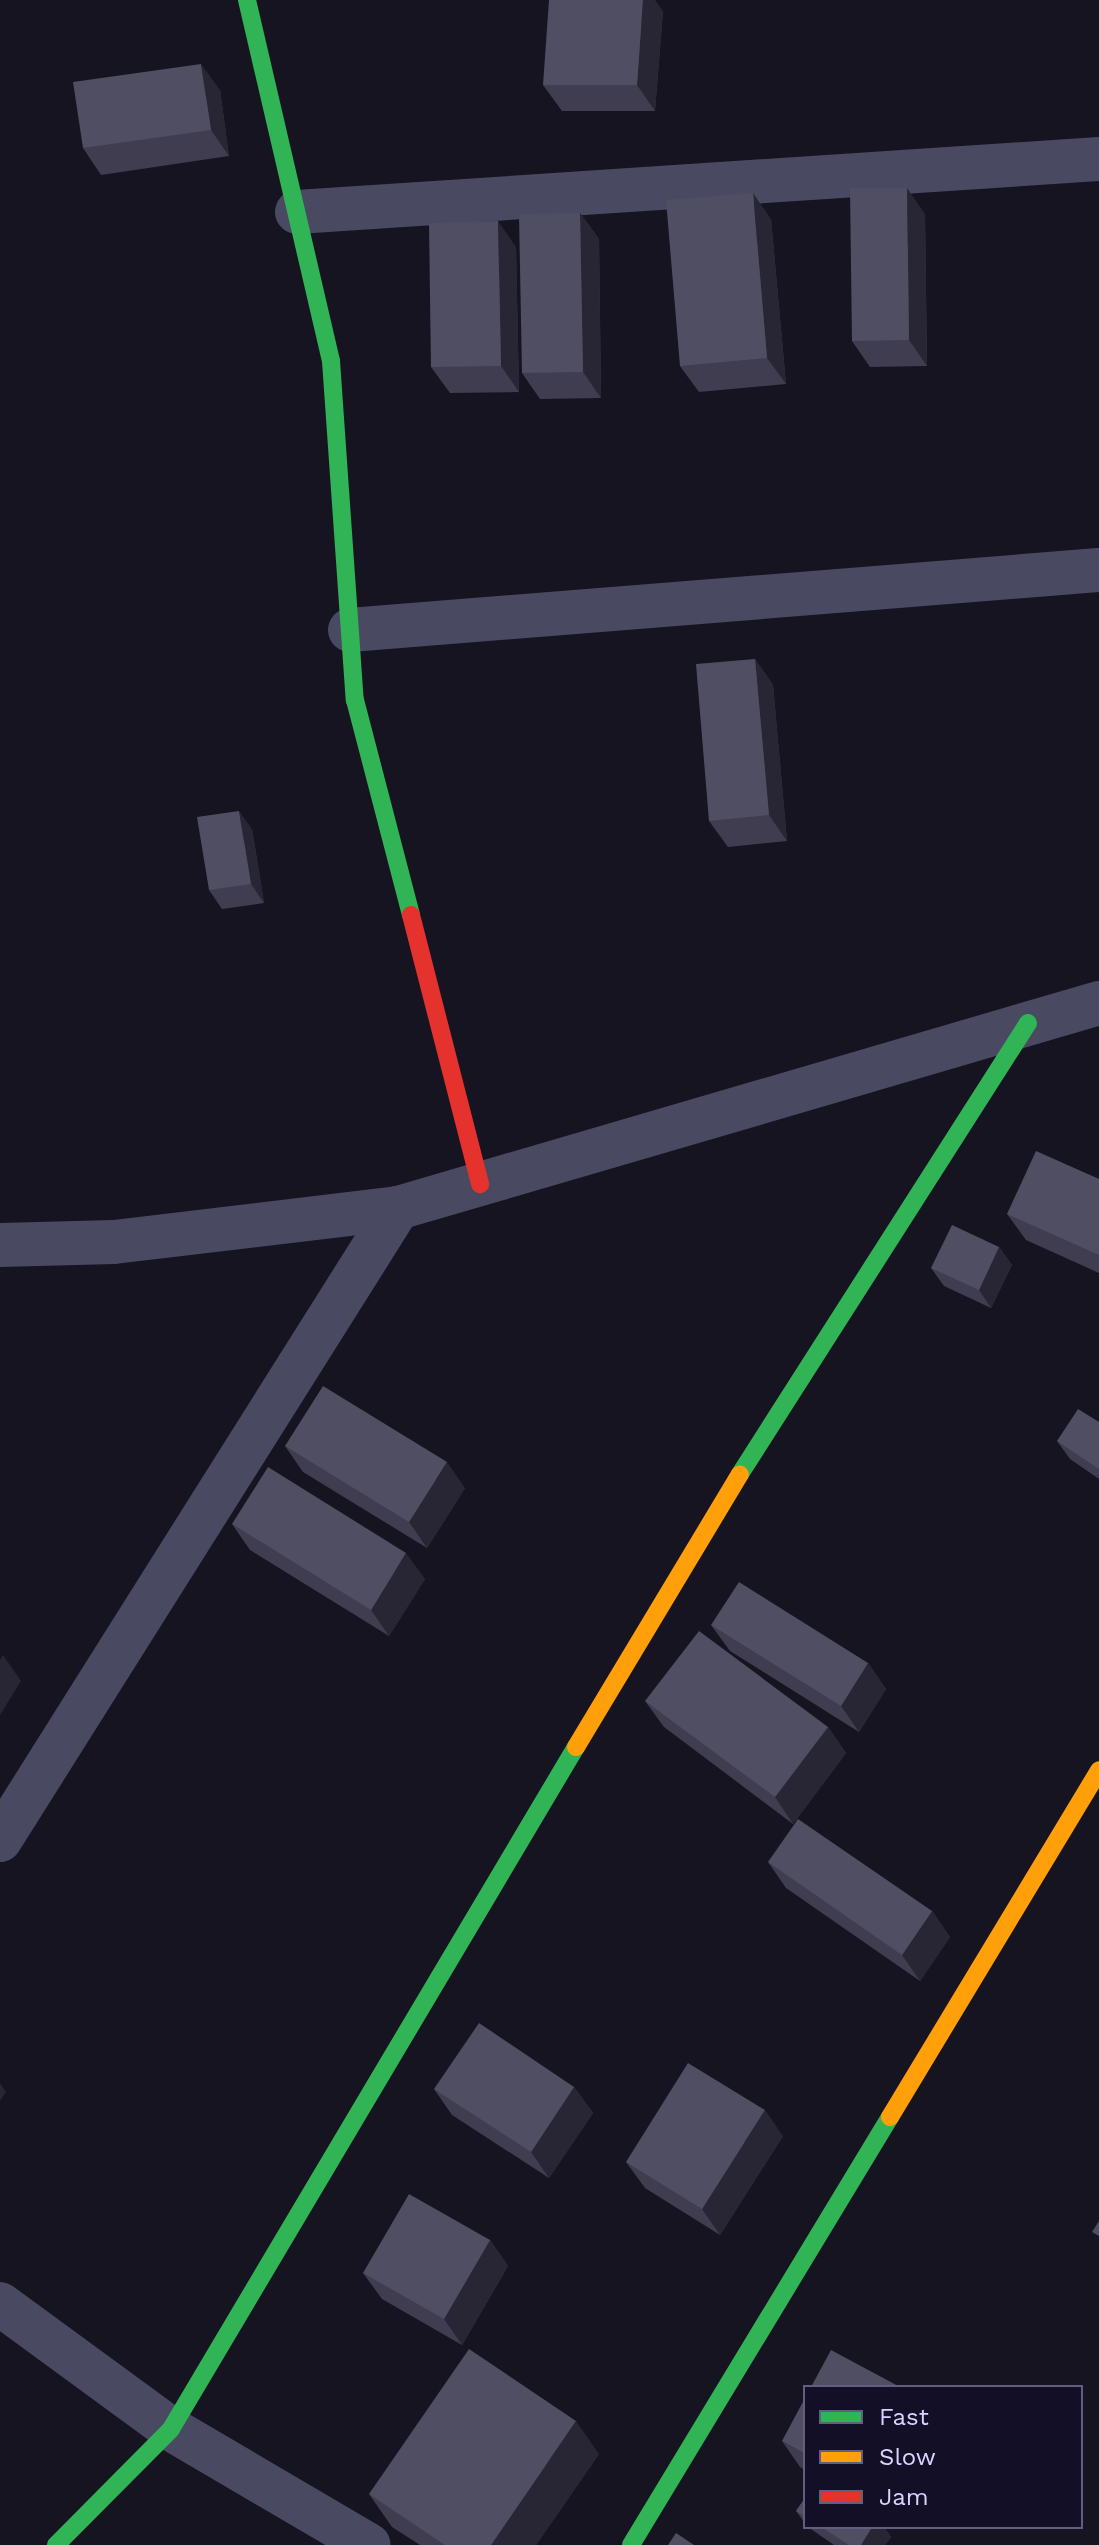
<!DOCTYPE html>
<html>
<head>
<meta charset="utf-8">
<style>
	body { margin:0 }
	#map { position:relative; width:1099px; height:2545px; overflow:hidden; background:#161421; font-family:"Work Sans",sans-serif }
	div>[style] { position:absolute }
	.street>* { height:44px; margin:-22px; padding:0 22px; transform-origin:22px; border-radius:22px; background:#4a4962 }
	.fast>* { height:18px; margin:-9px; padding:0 9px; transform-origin:9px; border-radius:9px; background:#30b455 }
	.slow>* { height:18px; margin:-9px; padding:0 9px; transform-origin:9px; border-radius:9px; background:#ff9f0a }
	.jam>* { height:18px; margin:-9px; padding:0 9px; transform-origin:9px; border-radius:9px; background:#e5322d }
	.wall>* { inset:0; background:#403d50 }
	.shaded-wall>* { inset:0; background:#282635 }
	.building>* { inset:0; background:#504e63 }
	span { translate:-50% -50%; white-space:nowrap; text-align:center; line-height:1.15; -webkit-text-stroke:6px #130f26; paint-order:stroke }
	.legend { position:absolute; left:803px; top:2385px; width:280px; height:144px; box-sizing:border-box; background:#130f26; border:2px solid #625e7d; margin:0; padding:10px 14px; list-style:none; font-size:24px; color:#d9d4ff }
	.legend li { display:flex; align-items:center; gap:16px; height:40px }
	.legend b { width:40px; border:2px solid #625e7d }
</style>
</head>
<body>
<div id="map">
	<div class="street">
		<i style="left:297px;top:212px;width:804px;rotate:-3.78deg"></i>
		<i style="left:350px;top:630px;width:751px;rotate:-4.58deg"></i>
		<i style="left:0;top:1245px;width:114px;rotate:-1.5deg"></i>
		<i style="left:114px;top:1242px;width:286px;rotate:-6.8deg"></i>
		<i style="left:398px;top:1208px;width:730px;rotate:-16.3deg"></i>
		<i style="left:0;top:1840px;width:747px;rotate:-57.8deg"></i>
		<i style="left:0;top:2304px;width:212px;rotate:36.2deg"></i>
		<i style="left:171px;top:2429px;width:229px;rotate:30.4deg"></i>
	</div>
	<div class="fast">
		<i style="left:247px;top:0;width:371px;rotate:76.9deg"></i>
		<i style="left:331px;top:361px;width:340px;rotate:86deg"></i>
		<i style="left:355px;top:700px;width:222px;rotate:75.4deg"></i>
		<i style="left:740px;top:1474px;width:535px;rotate:-57.44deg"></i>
		<i style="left:56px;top:2545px;width:163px;rotate:-45.2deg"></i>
		<i style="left:171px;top:2429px;width:793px;rotate:-59.3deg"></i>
		<i style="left:631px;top:2545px;width:500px;rotate:-58.82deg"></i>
	</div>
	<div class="slow">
		<i style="left:576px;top:1747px;width:318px;rotate:-59deg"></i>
		<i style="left:890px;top:2117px;width:405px;rotate:-58.9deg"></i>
	</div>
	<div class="jam">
		<i style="left:411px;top:915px;width:278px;rotate:75.6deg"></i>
	</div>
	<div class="wall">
		<i style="clip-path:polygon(663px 11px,655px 111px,562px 111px,543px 85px)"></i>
		<i style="clip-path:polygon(220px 90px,229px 156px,101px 175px,83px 148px)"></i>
		<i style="clip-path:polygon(580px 213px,599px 239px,601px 398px,540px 399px,522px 373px)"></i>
		<i style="clip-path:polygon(925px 214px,927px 366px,870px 367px,852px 341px)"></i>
		<i style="clip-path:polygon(771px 219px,786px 384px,699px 392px,680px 366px)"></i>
		<i style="clip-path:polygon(516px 247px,519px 392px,450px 393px,431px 367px)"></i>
		<i style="clip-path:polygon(755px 659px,773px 685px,787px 841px,728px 847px,709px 821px)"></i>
		<i style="clip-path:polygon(252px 829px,264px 903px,222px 909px,209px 890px)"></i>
		<i style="clip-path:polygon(1099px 1179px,1099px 1273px,1026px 1240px,1007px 1214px)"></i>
		<i style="clip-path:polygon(999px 1247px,1012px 1265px,991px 1308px,944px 1286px,931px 1268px)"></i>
		<i style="clip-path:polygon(1099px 1422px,1099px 1479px,1070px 1459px,1057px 1441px)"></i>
		<i style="clip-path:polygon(285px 1446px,465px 1488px,427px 1548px,303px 1472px)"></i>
		<i style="clip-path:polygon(232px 1524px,425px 1579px,389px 1636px,250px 1550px)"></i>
		<i style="clip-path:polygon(711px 1625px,868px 1663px,886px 1689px,859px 1732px,730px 1651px)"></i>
		<i style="clip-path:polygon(645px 1701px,828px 1727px,846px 1753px,793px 1824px,664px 1727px)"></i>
		<i style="clip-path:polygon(768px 1862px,932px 1911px,950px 1937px,920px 1981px,786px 1888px)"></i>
		<i style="clip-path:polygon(574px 2087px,593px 2113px,549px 2178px,452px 2115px,434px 2089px)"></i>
		<i style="clip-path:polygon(783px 2136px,720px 2235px,645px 2188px,626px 2162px)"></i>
		<i style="clip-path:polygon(490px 2240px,508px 2266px,462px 2345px,382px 2299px,363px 2273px)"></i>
		<i style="clip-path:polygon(782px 2441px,805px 2454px,805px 2470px,800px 2467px)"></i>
		<i style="clip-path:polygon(599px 2454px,536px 2545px,420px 2545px,392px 2527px,369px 2494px)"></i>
		<i style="clip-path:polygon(805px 2498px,805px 2523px,796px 2511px)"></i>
		<i style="clip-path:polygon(808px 2527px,884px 2527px,891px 2537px,885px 2545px,834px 2545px)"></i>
	</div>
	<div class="shaded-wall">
		<i style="clip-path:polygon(643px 0,655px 0,663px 11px,655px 111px,637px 85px)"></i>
		<i style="clip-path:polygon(201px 64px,220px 90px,229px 156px,211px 130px)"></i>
		<i style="clip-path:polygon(907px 188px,925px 214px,927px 366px,909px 340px)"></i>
		<i style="clip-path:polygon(753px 193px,771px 219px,786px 384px,767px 358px)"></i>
		<i style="clip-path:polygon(580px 213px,599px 239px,601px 398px,583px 372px)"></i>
		<i style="clip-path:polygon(498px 221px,516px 247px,519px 392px,501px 366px)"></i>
		<i style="clip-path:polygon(755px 659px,773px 685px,787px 841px,769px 815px)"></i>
		<i style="clip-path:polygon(239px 811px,252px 829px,264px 903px,251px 884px)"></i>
		<i style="clip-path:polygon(999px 1247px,1012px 1265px,991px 1308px,979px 1290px)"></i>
		<i style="clip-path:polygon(447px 1462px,465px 1488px,427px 1548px,409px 1522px)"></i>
		<i style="clip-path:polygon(406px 1553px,425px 1579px,389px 1636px,371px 1610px)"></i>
		<i style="clip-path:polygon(3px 1655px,21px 1681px,0 1715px,0 1660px)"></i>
		<i style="clip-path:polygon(868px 1663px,886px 1689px,859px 1732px,841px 1706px)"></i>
		<i style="clip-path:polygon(828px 1727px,846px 1753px,793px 1824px,775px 1797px)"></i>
		<i style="clip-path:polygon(932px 1911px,950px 1937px,920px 1981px,902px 1955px)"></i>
		<i style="clip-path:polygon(0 2083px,6px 2092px,0 2101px)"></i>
		<i style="clip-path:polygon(574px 2087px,593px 2113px,549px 2178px,531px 2152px)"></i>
		<i style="clip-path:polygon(765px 2110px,783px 2136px,720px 2235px,702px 2209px)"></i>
		<i style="clip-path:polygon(490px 2240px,508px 2266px,462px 2345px,444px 2319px)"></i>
		<i style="clip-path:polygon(576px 2421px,599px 2454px,536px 2545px,491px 2545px)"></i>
		<i style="clip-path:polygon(872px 2527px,884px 2527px,891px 2537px,885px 2545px,861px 2545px)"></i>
	</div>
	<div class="building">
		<i style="clip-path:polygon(549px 0,643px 0,637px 85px,543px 85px)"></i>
		<i style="clip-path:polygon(201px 64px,211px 130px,83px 148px,73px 82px)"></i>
		<i style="clip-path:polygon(850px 188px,907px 188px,909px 340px,852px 341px)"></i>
		<i style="clip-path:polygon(753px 193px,767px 358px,680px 366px,666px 200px)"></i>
		<i style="clip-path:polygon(580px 213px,583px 372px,522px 373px,519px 214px)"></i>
		<i style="clip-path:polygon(498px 221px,501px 366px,431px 367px,429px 223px)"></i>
		<i style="clip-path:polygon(755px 659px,769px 815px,709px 821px,696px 664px)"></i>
		<i style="clip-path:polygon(239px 811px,251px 884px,209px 890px,197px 817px)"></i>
		<i style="clip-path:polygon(1036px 1151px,1099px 1179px,1099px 1255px,1007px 1214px)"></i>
		<i style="clip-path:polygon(952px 1225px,999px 1247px,979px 1290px,931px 1268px)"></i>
		<i style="clip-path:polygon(323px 1386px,447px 1462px,409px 1522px,285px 1446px)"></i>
		<i style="clip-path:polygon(1078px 1409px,1099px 1422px,1099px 1469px,1057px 1441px)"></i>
		<i style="clip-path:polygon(268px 1467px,406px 1553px,371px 1610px,232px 1524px)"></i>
		<i style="clip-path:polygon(739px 1582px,868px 1663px,841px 1706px,711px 1625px)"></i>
		<i style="clip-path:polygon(699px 1631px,828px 1727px,775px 1797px,645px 1701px)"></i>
		<i style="clip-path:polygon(798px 1819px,932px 1911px,902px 1955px,768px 1862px)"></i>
		<i style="clip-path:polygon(479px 2023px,574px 2087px,531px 2152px,434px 2089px)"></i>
		<i style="clip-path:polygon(688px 2063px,765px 2110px,702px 2209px,626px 2162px)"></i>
		<i style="clip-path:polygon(409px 2194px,490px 2240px,444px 2319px,363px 2273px)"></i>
		<i style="clip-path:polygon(1099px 2221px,1099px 2236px,1092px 2232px)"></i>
		<i style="clip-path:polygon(469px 2349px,576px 2421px,491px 2545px,445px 2545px,369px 2494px)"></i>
		<i style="clip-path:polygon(831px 2350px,900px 2387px,811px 2387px)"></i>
		<i style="clip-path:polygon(805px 2398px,805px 2454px,782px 2441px)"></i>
		<i style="clip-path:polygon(805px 2498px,805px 2517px,796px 2511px)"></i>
		<i style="clip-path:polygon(821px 2527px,872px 2527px,861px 2545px,849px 2545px)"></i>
		<i style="clip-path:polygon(676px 2533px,694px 2545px,668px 2545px)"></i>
	</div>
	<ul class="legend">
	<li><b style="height:10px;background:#30b455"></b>Fast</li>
	<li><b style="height:10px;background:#ff9f0a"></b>Slow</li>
	<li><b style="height:10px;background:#e5322d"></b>Jam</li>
	</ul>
</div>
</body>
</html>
